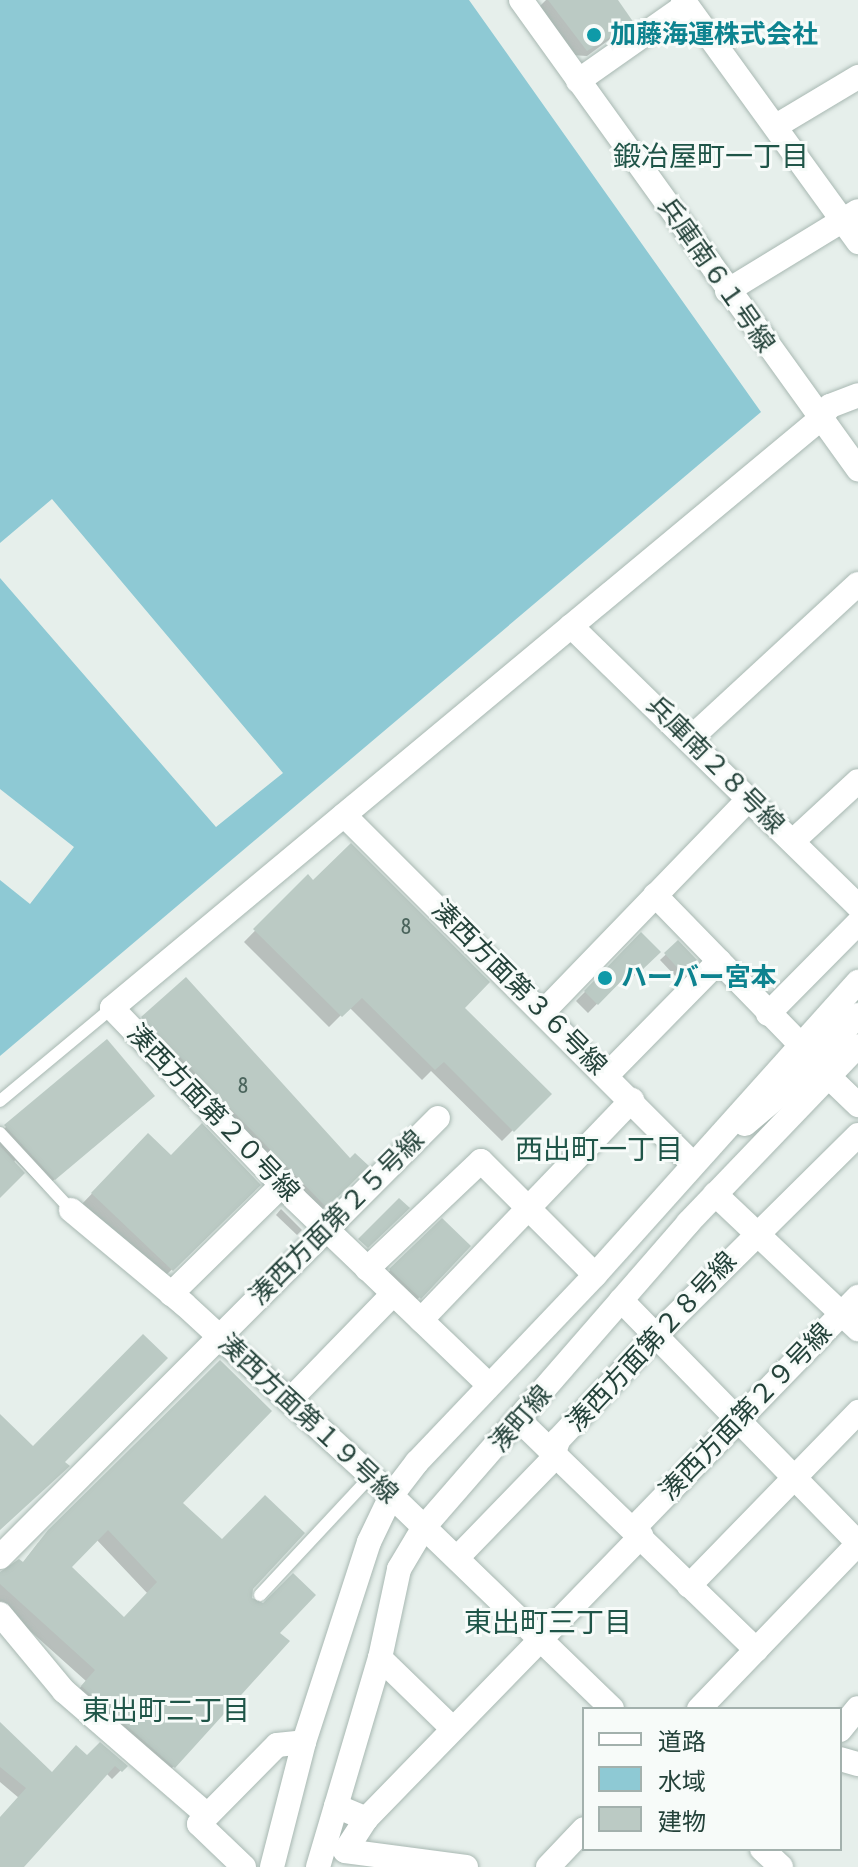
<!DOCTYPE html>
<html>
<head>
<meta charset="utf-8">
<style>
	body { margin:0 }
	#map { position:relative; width:858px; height:1867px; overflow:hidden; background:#e6efeb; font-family:"Asap Condensed","Noto Sans JP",sans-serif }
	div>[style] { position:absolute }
	.water>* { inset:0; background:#8ec9d4 }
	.shadow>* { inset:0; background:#0003 }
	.building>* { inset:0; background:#bbcac4 }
	.roads { filter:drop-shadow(0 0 2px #a8b8b2) drop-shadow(0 0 2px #a8b8b2) }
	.service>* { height:12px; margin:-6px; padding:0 6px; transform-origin:6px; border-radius:6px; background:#fff }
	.minor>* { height:24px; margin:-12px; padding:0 12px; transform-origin:12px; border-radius:12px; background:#fff }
	.tertiary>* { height:24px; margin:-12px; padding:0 12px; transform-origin:12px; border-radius:12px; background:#fff }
	.dots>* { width:22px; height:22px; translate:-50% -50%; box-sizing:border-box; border:4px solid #f7fbf9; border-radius:50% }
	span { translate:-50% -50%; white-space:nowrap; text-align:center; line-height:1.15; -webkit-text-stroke:6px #f7fbf9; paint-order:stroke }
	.number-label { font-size:22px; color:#4a645c }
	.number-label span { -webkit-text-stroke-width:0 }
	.culture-label { font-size:26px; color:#0d838f; font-weight:700 }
	.left { translate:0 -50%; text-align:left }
	.street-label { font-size:26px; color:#24423a }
	.neighbourhood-label { font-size:28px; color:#1f5548 }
	.legend { position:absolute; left:582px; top:1707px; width:260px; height:144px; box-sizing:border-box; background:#f7fbf9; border:2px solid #a3b1ad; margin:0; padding:10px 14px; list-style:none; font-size:24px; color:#24423a }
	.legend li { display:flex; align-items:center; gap:16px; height:40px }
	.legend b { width:40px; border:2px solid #a3b1ad }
</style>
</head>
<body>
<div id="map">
	<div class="water">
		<i style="clip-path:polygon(0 0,469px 0,761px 412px,0 1056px,0 880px,30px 904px,74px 847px,0 789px,0 578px,216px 827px,283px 773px,52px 499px,0 543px)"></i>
	</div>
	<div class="shadow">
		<i style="clip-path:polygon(546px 0,616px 0,632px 23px,587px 56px,571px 55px,539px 7px)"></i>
		<i style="clip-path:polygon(308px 877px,462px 1008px,549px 1094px,502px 1141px,431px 1071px,422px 1080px,349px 1007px,329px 1027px,244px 942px)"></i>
		<i style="clip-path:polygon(641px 935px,658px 952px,631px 979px,626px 974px,588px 1013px,576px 1001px)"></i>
		<i style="clip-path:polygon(678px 943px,695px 961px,678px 979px,660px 960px)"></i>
		<i style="clip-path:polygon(143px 1018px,350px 1160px,366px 1166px,317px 1215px,135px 1026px)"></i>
		<i style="clip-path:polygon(141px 1107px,43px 1189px,15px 1160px,0 1195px,0 1133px,6px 1127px)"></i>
		<i style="clip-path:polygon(148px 1135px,171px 1158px,258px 1185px,160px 1281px,81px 1205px)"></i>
		<i style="clip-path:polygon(281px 1209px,302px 1230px,297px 1235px,276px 1215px)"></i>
		<i style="clip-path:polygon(442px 1221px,468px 1246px,411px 1306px,382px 1278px)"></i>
		<i style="clip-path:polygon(evenodd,180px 1503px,252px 1588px,174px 1766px,163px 1776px,72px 1697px,86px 1681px,0 1604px,0 1572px,22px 1564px,38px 1543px,180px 1503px,96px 1539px,148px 1594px,124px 1620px,69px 1567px,96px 1539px)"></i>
		<i style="clip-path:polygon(0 1727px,51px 1774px,87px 1758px,125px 1766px,112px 1779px,106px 1773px,22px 1867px,0 1867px,0 1819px,19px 1798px,0 1782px)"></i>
	</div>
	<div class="building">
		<i style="clip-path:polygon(548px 0,618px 0,634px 23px,587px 51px)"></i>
		<i style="clip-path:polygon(351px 843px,490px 982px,465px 1008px,552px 1094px,514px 1132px,444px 1062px,435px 1070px,362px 998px,342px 1017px,253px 929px,308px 874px,313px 880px)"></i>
		<i style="clip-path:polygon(641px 932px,661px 952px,641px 971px,636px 966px,598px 1005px,584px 991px)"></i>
		<i style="clip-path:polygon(678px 940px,698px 961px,684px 975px,664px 953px)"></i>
		<i style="clip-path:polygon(186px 977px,350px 1158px,355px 1153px,369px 1166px,327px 1208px,141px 1017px)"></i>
		<i style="clip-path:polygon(107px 1039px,155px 1096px,55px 1180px,4px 1125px)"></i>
		<i style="clip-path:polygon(202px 1123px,261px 1185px,173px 1271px,91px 1193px,148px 1133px,171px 1155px)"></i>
		<i style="clip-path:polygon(0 1146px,25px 1173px,0 1198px)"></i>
		<i style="clip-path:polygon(399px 1198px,410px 1208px,368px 1248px,358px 1239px)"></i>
		<i style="clip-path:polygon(442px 1218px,471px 1246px,421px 1299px,389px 1269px)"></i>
		<i style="clip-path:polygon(143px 1334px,168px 1358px,65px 1462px,70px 1466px,0 1530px,0 1414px,33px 1446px)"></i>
		<i style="clip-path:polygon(evenodd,220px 1360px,272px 1411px,183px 1503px,222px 1539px,265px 1495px,305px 1533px,253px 1589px,252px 1598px,263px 1603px,293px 1573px,316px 1595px,280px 1633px,290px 1641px,175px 1768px,81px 1686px,95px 1670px,0 1584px,0 1572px,19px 1559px,23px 1562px,48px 1530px,220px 1360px,108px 1530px,157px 1582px,124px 1617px,72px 1567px,108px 1530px)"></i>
		<i style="clip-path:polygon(0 1722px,52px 1772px,76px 1745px,87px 1755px,100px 1742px,128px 1766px,122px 1772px,115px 1766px,24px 1867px,0 1867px,0 1817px,26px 1788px,0 1767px)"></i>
	</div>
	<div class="roads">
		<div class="service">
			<i style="left:0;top:1101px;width:146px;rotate:-39.7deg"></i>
			<i style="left:0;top:1133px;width:105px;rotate:47.3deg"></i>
			<i style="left:260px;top:1595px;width:163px;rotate:-47deg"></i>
		</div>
		<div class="minor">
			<i style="left:683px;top:0;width:299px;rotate:54.1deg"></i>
			<i style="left:578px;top:81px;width:132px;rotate:-35.1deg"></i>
			<i style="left:776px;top:126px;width:96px;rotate:-30.9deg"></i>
			<i style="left:727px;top:291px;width:153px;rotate:-31.4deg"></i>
			<i style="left:819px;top:420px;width:18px;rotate:-52deg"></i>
			<i style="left:830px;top:406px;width:30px;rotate:-21deg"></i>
			<i style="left:691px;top:738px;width:227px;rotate:-42.7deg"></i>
			<i style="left:344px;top:815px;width:492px;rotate:45deg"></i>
			<i style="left:793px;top:841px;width:88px;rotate:-42.7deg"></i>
			<i style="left:655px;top:895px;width:208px;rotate:45.8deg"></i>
			<i style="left:112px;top:1008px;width:265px;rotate:46.2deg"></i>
			<i style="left:295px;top:1199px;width:267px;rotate:43.8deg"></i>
			<i style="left:543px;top:1012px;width:295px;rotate:-46deg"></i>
			<i style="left:768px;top:1014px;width:128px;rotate:-45.3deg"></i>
			<i style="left:607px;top:1075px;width:160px;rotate:-45.5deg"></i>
			<i style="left:828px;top:1076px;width:42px;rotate:44deg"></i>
			<i style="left:715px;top:1194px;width:197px;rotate:43.4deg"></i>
			<i style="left:71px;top:1210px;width:147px;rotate:39.8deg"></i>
			<i style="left:184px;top:1304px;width:254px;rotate:42.6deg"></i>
			<i style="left:371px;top:1476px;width:335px;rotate:44deg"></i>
			<i style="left:367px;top:1269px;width:157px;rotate:-43.5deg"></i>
			<i style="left:481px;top:1161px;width:161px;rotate:45deg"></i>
			<i style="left:171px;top:1294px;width:156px;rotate:-44.5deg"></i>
			<i style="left:621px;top:1300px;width:339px;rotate:45.7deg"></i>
			<i style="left:421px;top:1320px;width:305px;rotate:-46.2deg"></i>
			<i style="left:289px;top:1401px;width:149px;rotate:-45.8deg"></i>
			<i style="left:520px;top:1421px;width:329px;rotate:44.1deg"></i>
			<i style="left:634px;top:1528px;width:322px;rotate:-45.9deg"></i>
			<i style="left:0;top:1557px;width:620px;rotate:-45.07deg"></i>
			<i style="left:457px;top:1558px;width:136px;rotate:-45.9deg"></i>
			<i style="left:552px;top:1460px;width:21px;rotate:-73deg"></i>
			<i style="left:558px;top:1440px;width:155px;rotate:-46.8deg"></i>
			<i style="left:664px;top:1327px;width:273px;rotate:-44.7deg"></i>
			<i style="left:689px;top:1586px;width:243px;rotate:-45.8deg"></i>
			<i style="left:0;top:1614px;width:100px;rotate:50.3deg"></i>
			<i style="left:64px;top:1691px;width:189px;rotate:40.9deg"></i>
			<i style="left:380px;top:1658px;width:100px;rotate:44.2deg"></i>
			<i style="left:699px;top:1709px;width:229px;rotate:-46.1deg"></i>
			<i style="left:840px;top:1730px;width:28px;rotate:-51deg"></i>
			<i style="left:840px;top:1759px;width:19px;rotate:16deg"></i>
			<i style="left:336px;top:1806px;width:33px;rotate:23deg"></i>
			<i style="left:366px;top:1819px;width:395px;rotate:-45.8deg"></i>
			<i style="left:366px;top:1819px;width:38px;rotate:123deg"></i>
			<i style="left:345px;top:1851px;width:122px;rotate:7.5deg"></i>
			<i style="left:762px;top:1849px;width:26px;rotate:43deg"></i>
			<i style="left:244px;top:1867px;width:62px;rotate:-136.3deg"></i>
			<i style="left:199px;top:1824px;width:111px;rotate:-45.4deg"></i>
			<i style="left:277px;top:1745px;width:27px;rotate:-6deg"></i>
			<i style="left:548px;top:1867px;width:52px;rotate:-46.5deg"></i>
		</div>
		<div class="tertiary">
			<i style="left:521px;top:0;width:578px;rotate:54.3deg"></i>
			<i style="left:571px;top:626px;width:401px;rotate:44.3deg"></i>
			<i style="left:112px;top:1008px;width:920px;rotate:-39.75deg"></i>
			<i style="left:745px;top:1124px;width:75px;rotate:-40.1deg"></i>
			<i style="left:802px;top:1076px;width:83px;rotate:-47.4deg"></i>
			<i style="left:272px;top:1867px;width:129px;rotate:-75.6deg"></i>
			<i style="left:304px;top:1742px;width:210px;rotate:-72deg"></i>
			<i style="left:369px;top:1542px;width:51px;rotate:-64.4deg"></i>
			<i style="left:391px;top:1496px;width:43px;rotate:-52.6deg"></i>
			<i style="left:417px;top:1462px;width:258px;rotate:-46.4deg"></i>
			<i style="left:595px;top:1275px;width:394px;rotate:-48.1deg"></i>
			<i style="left:318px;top:1867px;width:218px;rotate:-73.5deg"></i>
			<i style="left:380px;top:1658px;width:91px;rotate:-77.9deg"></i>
			<i style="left:399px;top:1569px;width:49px;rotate:-59.2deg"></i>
			<i style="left:424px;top:1527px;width:403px;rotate:-49deg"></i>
			<i style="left:688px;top:1223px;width:245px;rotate:-46.2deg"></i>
		</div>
	</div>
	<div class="dots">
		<i style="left:594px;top:35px;background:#0f9aa8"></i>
		<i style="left:605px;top:978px;background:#0f9aa8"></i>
	</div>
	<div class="number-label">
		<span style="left:406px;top:927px">8</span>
		<span style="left:243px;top:1086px">8</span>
	</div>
	<div class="culture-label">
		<span class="left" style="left:610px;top:35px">加藤海運株式会社</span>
		<span class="left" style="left:621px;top:978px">ハーバー宮本</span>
	</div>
	<div class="street-label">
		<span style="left:716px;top:275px;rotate:55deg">兵庫南６１号線</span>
		<span style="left:715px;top:765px;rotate:45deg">兵庫南２８号線</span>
		<span style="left:519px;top:988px;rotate:45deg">湊西方面第３６号線</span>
		<span style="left:213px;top:1113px;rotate:46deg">湊西方面第２０号線</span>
		<span style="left:337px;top:1218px;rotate:-45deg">湊西方面第２５号線</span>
		<span style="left:652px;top:1342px;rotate:-47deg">湊西方面第２８号線</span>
		<span style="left:746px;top:1412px;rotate:-46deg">湊西方面第２９号線</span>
		<span style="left:308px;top:1419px;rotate:43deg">湊西方面第１９号線</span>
		<span style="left:521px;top:1419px;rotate:-49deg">湊町線</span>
	</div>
	<div class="neighbourhood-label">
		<span style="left:711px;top:156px">鍛冶屋町一丁目</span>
		<span style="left:599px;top:1149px">西出町一丁目</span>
		<span style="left:548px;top:1622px">東出町三丁目</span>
		<span style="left:166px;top:1710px">東出町二丁目</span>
	</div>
	<ul class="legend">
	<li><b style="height:10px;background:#fff"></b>道路</li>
	<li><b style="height:22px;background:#8ec9d4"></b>水域</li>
	<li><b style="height:22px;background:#bbcac4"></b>建物</li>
	</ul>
</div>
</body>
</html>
